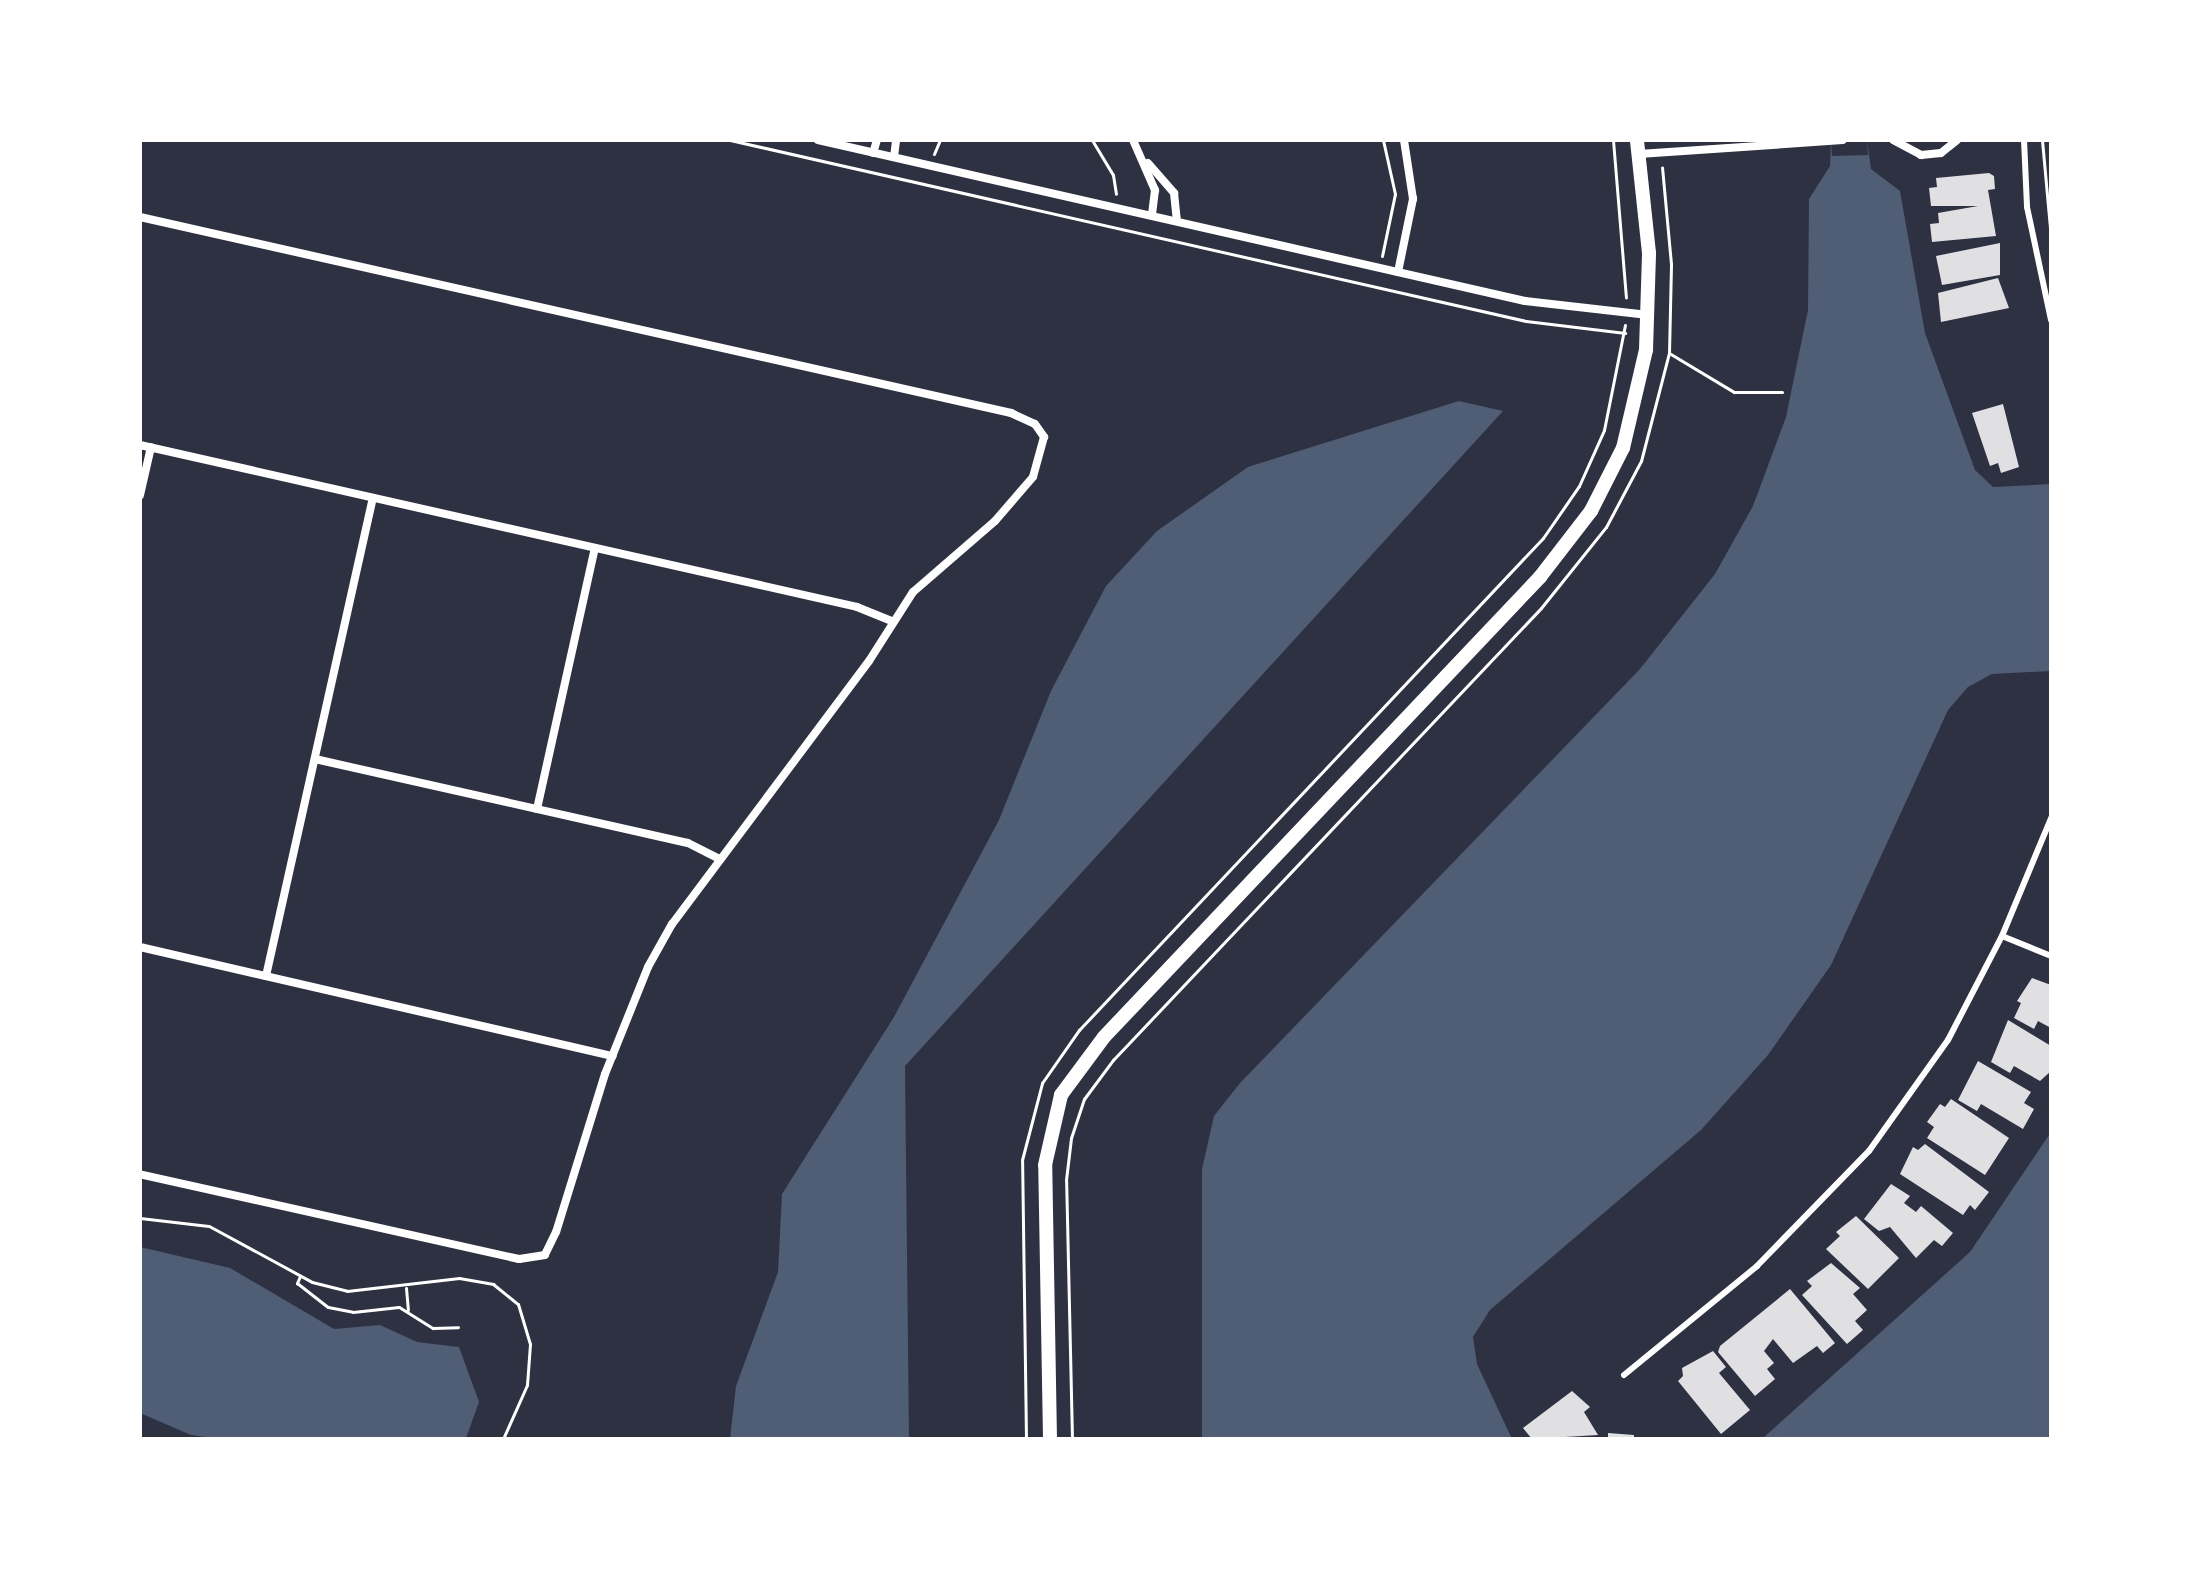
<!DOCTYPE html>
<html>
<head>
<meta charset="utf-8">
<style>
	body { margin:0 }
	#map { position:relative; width:2191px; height:1579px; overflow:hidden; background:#2d3142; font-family:Roboto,sans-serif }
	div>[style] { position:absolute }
	.water>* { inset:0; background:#4f5d75 }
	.pier>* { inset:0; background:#2d3142 }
	.building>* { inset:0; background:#e0e0e3 }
	.path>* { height:3px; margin:-1.5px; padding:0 1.5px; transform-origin:1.5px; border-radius:1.5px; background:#fff }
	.service>* { height:6px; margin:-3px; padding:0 3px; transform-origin:3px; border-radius:3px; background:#fff }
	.minor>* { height:8px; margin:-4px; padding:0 4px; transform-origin:4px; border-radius:4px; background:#fff }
	.tertiary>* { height:14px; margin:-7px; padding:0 7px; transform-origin:7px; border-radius:7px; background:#fff }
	span { translate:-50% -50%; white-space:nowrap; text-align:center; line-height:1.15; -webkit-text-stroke:8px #fff; paint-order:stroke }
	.frame { position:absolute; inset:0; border:142px solid #fff; pointer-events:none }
</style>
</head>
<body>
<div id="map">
	<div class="water">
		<i style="clip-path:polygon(1831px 140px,1867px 140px,1871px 169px,1900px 191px,1925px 333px,1975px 470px,1993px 487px,2051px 484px,2051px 671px,1992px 674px,1968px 687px,1948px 710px,1831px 965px,1768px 1055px,1701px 1130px,1490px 1310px,1473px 1337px,1477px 1364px,1512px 1439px,1202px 1439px,1202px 1169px,1214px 1116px,1240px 1083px,1640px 669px,1715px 574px,1753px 506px,1786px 417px,1808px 310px,1809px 199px,1830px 166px)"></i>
		<i style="clip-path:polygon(1459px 401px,1503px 411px,905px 1066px,909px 1439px,730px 1439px,736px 1386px,778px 1272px,782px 1194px,894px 1017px,942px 927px,999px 820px,1051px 691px,1106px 586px,1157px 531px,1248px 467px)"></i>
		<i style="clip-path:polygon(2051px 1132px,2051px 1439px,1762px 1439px,1970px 1252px)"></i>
		<i style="clip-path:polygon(140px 1247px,230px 1268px,334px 1329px,380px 1325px,417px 1342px,459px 1347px,479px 1402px,466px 1438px,219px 1439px,191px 1435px,140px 1413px)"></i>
	</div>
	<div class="pier">
		<i style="clip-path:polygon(1831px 140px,1867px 140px,1868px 155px,1832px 156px)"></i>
	</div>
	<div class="building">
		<i style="clip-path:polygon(1989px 173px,1994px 176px,1995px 189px,1988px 190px,1996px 236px,1932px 242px,1930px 224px,1939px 223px,1938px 213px,1978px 206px,1931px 206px,1929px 188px,1937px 187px,1936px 178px)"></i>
		<i style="clip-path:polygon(2000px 243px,2000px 275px,1942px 285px,1936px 256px)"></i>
		<i style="clip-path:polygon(1998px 278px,2009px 308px,1941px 322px,1938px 293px)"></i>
		<i style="clip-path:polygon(2003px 404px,2019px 467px,2001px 473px,1998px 463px,1990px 466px,1972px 413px)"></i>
		<i style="clip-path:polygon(2032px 978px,2051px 985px,2051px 1028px,2038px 1021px,2034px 1029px,2014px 1018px,2021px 1003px,2017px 1001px)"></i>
		<i style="clip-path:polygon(2008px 1020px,2051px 1046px,2051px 1071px,2040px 1081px,2014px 1066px,2010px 1073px,1991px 1062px)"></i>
		<i style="clip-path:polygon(1978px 1061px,2031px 1092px,2024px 1103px,2034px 1109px,2023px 1129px,1981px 1104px,1977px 1111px,1958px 1100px)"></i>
		<i style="clip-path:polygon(1951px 1099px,2009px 1138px,1985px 1175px,1927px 1138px,1934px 1127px,1927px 1122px,1940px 1104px,1945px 1107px)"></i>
		<i style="clip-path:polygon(1925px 1144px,1989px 1192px,1975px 1210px,1970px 1205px,1963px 1215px,1900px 1174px,1913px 1147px,1918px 1150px)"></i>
		<i style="clip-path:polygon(1891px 1184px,1910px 1196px,1904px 1203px,1916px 1212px,1921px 1206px,1953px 1233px,1942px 1246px,1934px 1240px,1916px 1258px,1890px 1227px,1879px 1231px,1864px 1219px)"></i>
		<i style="clip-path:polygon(1856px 1216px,1899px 1258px,1868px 1289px,1826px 1249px,1840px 1236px,1836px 1232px)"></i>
		<i style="clip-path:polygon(1831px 1263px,1860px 1288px,1853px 1294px,1867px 1310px,1855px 1321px,1863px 1330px,1847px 1344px,1802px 1295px,1812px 1286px,1807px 1281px)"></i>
		<i style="clip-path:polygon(1790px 1289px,1835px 1343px,1823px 1353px,1817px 1346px,1793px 1363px,1773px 1339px,1764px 1351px,1774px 1363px,1767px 1369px,1775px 1379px,1755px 1396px,1718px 1352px,1720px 1346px)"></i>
		<i style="clip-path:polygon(1713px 1351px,1726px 1367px,1719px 1373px,1750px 1410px,1721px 1434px,1678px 1381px,1683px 1376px,1682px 1368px)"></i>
		<i style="clip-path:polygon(1572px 1391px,1590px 1407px,1584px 1412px,1598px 1435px,1532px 1439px,1523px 1428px)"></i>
		<i style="clip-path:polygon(1608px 1433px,1634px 1435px,1634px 1439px,1608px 1439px)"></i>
	</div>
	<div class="path">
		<i style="left:730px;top:140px;width:816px;rotate:12.81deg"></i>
		<i style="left:1526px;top:321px;width:100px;rotate:6.9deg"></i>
		<i style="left:1092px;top:140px;width:41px;rotate:59deg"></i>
		<i style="left:1113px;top:175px;width:19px;rotate:81deg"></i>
		<i style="left:1613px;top:140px;width:158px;rotate:85.3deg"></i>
		<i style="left:2042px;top:140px;width:99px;rotate:84.8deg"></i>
		<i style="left:934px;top:154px;width:15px;rotate:-67deg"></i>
		<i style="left:1382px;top:256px;width:63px;rotate:-78.2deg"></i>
		<i style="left:1395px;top:194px;width:55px;rotate:-102.5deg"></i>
		<i style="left:1669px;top:353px;width:76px;rotate:31deg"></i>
		<i style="left:1734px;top:392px;width:48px"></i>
		<i style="left:140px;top:1218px;width:69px;rotate:6.6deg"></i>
		<i style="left:209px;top:1226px;width:117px;rotate:28.5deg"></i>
		<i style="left:312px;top:1282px;width:36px;rotate:14deg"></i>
		<i style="left:347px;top:1291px;width:113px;rotate:-6.6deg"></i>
		<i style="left:459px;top:1278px;width:35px;rotate:10deg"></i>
		<i style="left:493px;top:1284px;width:32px;rotate:39deg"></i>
		<i style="left:518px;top:1304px;width:42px;rotate:73.3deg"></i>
		<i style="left:530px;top:1344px;width:41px;rotate:94.2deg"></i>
		<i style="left:527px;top:1385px;width:59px;rotate:114deg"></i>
		<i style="left:300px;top:1276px;width:8px;rotate:113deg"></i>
		<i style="left:297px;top:1283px;width:39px;rotate:38deg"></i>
		<i style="left:328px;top:1307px;width:25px;rotate:11deg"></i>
		<i style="left:353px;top:1312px;width:46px;rotate:-6.2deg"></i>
		<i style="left:399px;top:1307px;width:40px;rotate:32deg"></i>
		<i style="left:433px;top:1328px;width:25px;rotate:-2deg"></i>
		<i style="left:406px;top:1288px;width:22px;rotate:85deg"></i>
		<i style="left:1026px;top:1439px;width:279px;rotate:-90.8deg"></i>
		<i style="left:1022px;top:1160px;width:80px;rotate:-75.4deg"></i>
		<i style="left:1042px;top:1083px;width:65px;rotate:-55.1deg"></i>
		<i style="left:1079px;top:1030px;width:676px;rotate:-46.68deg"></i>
		<i style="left:1543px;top:538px;width:63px;rotate:-55.3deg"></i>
		<i style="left:1579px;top:486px;width:61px;rotate:-65.9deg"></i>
		<i style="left:1604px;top:430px;width:107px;rotate:-78.7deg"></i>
		<i style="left:1072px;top:1439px;width:259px;rotate:-91.3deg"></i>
		<i style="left:1066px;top:1180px;width:42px;rotate:-83.2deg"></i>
		<i style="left:1071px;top:1138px;width:41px;rotate:-71.6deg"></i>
		<i style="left:1084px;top:1099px;width:49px;rotate:-53.4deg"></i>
		<i style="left:1113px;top:1060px;width:622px;rotate:-46.56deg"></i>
		<i style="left:1541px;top:608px;width:104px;rotate:-51.3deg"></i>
		<i style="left:1606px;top:527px;width:75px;rotate:-62.1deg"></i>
		<i style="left:1641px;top:461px;width:112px;rotate:-75.5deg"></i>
		<i style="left:1669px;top:353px;width:89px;rotate:-88.7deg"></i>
		<i style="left:1671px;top:264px;width:97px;rotate:-95.3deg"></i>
	</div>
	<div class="service">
		<i style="left:2024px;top:140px;width:67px;rotate:87.4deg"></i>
		<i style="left:2027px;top:207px;width:116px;rotate:78deg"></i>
		<i style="left:2002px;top:936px;width:53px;rotate:22.2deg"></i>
		<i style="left:1624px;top:1375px;width:172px;rotate:-39.3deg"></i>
		<i style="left:1757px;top:1266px;width:161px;rotate:-45.8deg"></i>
		<i style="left:1869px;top:1151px;width:136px;rotate:-54.6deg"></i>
		<i style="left:1948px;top:1040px;width:117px;rotate:-62.6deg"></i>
		<i style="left:2002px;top:936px;width:128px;rotate:-67.4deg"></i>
	</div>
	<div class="minor">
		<i style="left:818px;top:140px;width:725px;rotate:12.83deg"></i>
		<i style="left:1525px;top:301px;width:124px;rotate:6.5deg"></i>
		<i style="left:1133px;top:140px;width:55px;rotate:66.3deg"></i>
		<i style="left:1155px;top:190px;width:25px;rotate:97deg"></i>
		<i style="left:1893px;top:140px;width:32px;rotate:28deg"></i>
		<i style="left:1921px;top:155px;width:20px;rotate:-6deg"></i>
		<i style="left:1941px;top:153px;width:21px;rotate:-39deg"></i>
		<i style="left:873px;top:153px;width:14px;rotate:-73deg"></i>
		<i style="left:1639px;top:154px;width:204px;rotate:-3.9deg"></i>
		<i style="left:894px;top:157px;width:17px;rotate:-83deg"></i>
		<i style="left:1148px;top:163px;width:40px;rotate:49deg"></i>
		<i style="left:1174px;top:193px;width:28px;rotate:84deg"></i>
		<i style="left:140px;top:217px;width:893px;rotate:12.68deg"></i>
		<i style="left:1011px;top:413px;width:26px;rotate:25deg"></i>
		<i style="left:1035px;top:424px;width:16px;rotate:55deg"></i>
		<i style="left:1044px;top:437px;width:41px;rotate:105.4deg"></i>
		<i style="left:1033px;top:477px;width:58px;rotate:130.8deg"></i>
		<i style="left:995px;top:521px;width:108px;rotate:139.1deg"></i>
		<i style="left:913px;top:592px;width:82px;rotate:122.5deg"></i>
		<i style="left:869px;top:661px;width:329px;rotate:126.8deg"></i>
		<i style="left:672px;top:924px;width:49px;rotate:119.2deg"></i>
		<i style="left:648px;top:967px;width:115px;rotate:111.9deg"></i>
		<i style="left:605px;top:1074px;width:165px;rotate:107.2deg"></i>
		<i style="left:556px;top:1232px;width:25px;rotate:116deg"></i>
		<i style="left:545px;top:1255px;width:26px;rotate:171deg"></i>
		<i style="left:519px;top:1259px;width:388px;rotate:-167.4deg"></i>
		<i style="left:1398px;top:272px;width:75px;rotate:-78.4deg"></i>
		<i style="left:1413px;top:199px;width:60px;rotate:-98.7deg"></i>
		<i style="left:140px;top:445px;width:735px;rotate:12.73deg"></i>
		<i style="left:857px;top:607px;width:38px;rotate:22deg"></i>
		<i style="left:140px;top:495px;width:49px;rotate:-77.1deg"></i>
		<i style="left:315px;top:759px;width:382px;rotate:12.7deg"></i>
		<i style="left:688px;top:843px;width:34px;rotate:27deg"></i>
		<i style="left:537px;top:809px;width:267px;rotate:-77.5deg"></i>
		<i style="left:140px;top:947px;width:485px;rotate:13deg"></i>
		<i style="left:266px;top:976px;width:490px;rotate:-77.4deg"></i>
	</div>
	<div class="tertiary">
		<i style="left:1050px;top:1439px;width:274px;rotate:-91deg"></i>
		<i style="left:1045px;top:1165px;width:72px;rotate:-77.1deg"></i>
		<i style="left:1061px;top:1095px;width:72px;rotate:-53.4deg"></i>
		<i style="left:1104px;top:1037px;width:634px;rotate:-46.53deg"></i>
		<i style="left:1540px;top:577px;width:83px;rotate:-52.3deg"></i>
		<i style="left:1591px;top:511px;width:71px;rotate:-63.1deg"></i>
		<i style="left:1623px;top:448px;width:101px;rotate:-76.8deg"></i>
		<i style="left:1646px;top:350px;width:97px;rotate:-88.2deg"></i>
		<i style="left:1649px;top:253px;width:114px;rotate:-96.1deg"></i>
	</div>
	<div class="frame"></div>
</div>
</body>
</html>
